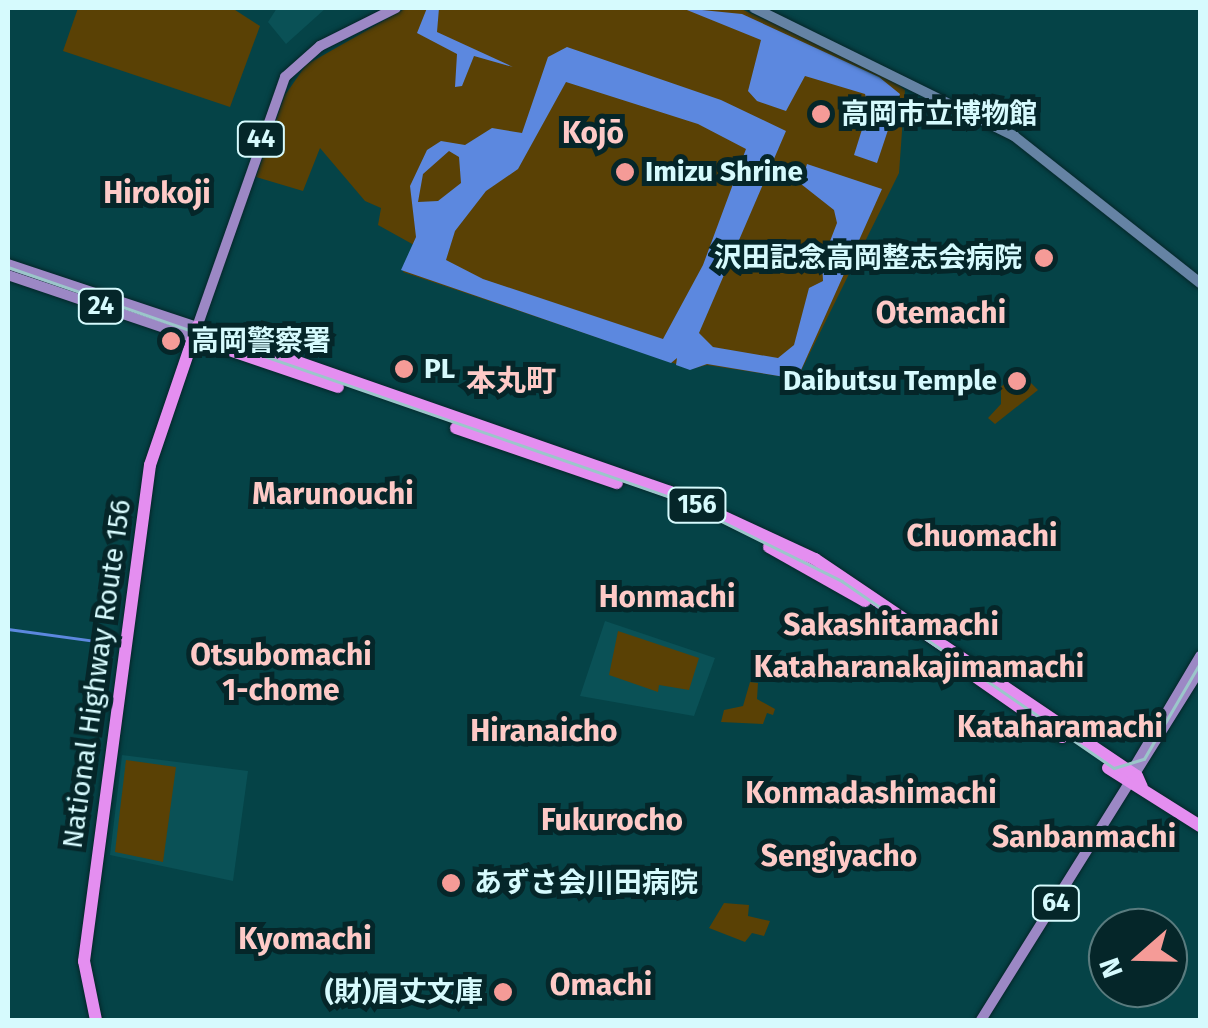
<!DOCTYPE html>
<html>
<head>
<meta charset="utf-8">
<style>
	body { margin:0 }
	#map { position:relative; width:1208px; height:1028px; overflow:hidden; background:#054347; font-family:"Fira Sans","Noto Sans JP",sans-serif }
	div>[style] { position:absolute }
	.built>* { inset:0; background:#0a5156 }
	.green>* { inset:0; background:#5a4105 }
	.water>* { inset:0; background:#5c88df }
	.stream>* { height:2.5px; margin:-1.25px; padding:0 1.25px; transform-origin:1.25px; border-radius:1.25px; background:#5c88df }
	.roads { filter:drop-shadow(0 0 2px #052629) drop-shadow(0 0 2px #052629) }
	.secondary>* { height:10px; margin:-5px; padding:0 5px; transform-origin:5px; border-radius:5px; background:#6583a4 }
	.primary>* { height:10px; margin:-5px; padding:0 5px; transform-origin:5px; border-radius:5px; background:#9c88c5 }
	.highway>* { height:12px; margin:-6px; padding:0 6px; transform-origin:6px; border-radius:6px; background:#e48ef0 }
	.tram>* { height:2.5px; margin:-1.25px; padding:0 1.25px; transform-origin:1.25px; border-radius:1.25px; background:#9bc6ca }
	.dots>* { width:28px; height:28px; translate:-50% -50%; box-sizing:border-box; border:5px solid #052629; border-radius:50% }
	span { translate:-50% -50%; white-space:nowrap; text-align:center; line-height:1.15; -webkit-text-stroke:10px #052629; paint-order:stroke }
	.shield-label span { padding:2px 8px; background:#052629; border:2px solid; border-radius:8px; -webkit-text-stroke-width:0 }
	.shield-label { font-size:25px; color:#d6fafd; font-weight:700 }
	.poi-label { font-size:28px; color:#d6fafd; font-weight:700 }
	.left { translate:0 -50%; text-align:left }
	.right { translate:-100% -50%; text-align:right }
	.street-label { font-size:28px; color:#d6fafd }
	.neighbourhood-label { font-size:30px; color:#fecac7; font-weight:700 }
	.frame { position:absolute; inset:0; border:10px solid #d6fafd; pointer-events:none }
	.north { position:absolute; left:1088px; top:908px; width:100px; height:100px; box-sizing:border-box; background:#052629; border:2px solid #597b7e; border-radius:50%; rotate:250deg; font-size:28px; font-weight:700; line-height:40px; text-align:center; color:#d6fafd }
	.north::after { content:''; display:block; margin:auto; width:35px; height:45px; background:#f59b97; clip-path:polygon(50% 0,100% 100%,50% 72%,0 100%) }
</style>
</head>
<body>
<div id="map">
	<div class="built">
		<i style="clip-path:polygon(277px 8px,326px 8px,286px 44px,268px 22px)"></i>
		<i style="clip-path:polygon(605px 621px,715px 658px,694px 716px,580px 696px)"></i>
		<i style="clip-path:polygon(122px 755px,248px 771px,233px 881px,110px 855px)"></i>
	</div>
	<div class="green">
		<i style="clip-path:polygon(78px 8px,232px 8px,260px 26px,230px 107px,63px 51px)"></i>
		<i style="clip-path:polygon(406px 8px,739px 8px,882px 72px,905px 90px,899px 173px,797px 379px,707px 365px,691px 369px,403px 272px,414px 245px,378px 225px,381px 208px,365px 201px,320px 148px,303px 191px,256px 177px,285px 95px,306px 65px)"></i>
		<i style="clip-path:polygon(1018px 370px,1038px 390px,995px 424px,988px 418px,1001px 404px,1001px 387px)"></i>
		<i style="clip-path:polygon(618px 631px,699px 658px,689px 690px,659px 685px,658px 692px,609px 675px)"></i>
		<i style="clip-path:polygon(750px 682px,758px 683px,757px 699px,775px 709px,773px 715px,767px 713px,763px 724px,721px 722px,724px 710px,743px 706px)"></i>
		<i style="clip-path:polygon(126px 760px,176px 767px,163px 862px,115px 852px)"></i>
		<i style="clip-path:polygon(724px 903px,749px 905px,748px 916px,770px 921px,764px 936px,752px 933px,745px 942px,709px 928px)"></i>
	</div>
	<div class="water">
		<i style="clip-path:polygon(427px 8px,439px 8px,437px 32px,513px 67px,474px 56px,462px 86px,455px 87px,457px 54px,417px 33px)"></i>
		<i style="clip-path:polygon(682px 8px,742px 14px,879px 77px,900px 94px,877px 163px,854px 155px,869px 107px,865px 94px,805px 76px,786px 111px,757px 101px,748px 91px,761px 40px)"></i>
		<i style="clip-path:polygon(evenodd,567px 47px,721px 100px,786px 131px,699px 333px,713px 347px,778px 358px,794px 345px,809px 288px,823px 281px,822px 262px,837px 223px,834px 210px,801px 184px,807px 164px,882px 189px,797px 379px,707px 364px,690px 370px,676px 365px,677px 358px,671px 363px,401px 270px,416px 237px,410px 186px,427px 150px,441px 141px,465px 145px,492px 128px,522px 133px,548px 57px,567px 47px,566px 82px,698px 124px,746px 149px,703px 265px,663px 339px,483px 279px,446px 260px,455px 231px,486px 191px,518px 169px,566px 82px,567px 47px,449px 151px,459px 157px,461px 183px,438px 201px,418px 202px,423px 174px,449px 151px)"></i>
	</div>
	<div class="stream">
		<i style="left:8px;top:629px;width:111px;rotate:7.8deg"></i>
	</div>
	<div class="roads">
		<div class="secondary">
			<i style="left:754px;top:8px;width:290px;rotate:26.2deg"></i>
			<i style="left:1014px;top:136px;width:237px;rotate:38.3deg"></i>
		</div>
		<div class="primary">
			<i style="left:8px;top:264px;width:199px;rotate:18.4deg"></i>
			<i style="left:197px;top:327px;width:265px;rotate:-70.6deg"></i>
			<i style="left:285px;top:77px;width:47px;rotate:-41.5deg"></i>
			<i style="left:320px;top:46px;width:85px;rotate:-26.6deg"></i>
			<i style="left:8px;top:275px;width:196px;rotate:18.7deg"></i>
			<i style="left:1130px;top:774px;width:137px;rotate:-59.3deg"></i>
			<i style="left:981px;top:1020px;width:413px;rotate:-58deg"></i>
		</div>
		<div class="highway">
			<i style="left:194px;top:338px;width:152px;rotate:18.8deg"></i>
			<i style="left:456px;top:428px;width:170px;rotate:18.9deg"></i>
			<i style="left:769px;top:547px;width:110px;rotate:29.4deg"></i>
			<i style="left:976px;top:677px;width:105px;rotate:34.9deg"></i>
			<i style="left:1108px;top:768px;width:109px;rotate:32.2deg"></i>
			<i style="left:96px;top:1020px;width:60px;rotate:-101.5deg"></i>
			<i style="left:84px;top:961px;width:500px;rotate:-82.42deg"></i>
			<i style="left:150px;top:465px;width:146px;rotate:-71.2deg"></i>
			<i style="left:197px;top:327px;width:501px;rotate:19.23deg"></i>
			<i style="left:670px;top:492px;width:160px;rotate:24.8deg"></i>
			<i style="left:815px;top:559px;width:388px;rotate:34deg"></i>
			<i style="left:1137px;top:776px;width:12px;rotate:66deg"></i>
		</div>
	</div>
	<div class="tram">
		<i style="left:8px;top:267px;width:710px;rotate:19.15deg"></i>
		<i style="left:679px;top:500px;width:182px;rotate:26.4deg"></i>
		<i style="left:842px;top:581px;width:330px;rotate:34.5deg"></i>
		<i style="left:1114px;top:768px;width:31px;rotate:-17deg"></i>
		<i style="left:1144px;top:759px;width:111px;rotate:-59.7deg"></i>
	</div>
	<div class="dots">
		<i style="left:821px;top:114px;background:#f59b97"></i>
		<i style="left:625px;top:172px;background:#f59b97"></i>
		<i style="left:1044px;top:258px;background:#f59b97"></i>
		<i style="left:171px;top:341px;background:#f59b97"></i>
		<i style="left:404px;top:369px;background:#f59b97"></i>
		<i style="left:1017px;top:381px;background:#f59b97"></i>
		<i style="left:451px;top:883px;background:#f59b97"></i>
		<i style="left:503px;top:992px;background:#f59b97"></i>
	</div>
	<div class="shield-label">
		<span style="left:261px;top:139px">44</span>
		<span style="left:101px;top:306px">24</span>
		<span style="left:697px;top:505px">156</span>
		<span style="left:1056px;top:903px">64</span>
	</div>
	<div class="poi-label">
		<span class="left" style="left:841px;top:114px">高岡市立博物館</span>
		<span class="left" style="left:645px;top:172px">Imizu Shrine</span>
		<span class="right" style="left:1022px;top:258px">沢田記念高岡整志会病院</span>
		<span class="left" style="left:191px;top:341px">高岡警察署</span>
		<span class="left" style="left:424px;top:369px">PL</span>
		<span class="right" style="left:997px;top:381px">Daibutsu Temple</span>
		<span class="left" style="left:474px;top:883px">あずさ会川田病院</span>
		<span class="right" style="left:483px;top:992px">(財)眉丈文庫</span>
	</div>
	<div class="street-label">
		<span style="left:97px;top:674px;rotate:-82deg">National Highway Route 156</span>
	</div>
	<div class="neighbourhood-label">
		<span style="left:593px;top:133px">Kojō</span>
		<span style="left:157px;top:193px">Hirokoji</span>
		<span style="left:941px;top:313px">Otemachi</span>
		<span style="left:511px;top:381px">本丸町</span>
		<span style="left:333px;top:494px">Marunouchi</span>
		<span style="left:982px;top:536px">Chuomachi</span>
		<span style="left:667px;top:597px">Honmachi</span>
		<span style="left:891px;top:625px">Sakashitamachi</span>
		<span style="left:281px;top:672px">Otsubomachi<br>1-chome</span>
		<span style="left:919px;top:667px">Kataharanakajimamachi</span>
		<span style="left:1060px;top:727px">Kataharamachi</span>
		<span style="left:544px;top:731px">Hiranaicho</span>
		<span style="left:871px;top:793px">Konmadashimachi</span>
		<span style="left:612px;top:820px">Fukurocho</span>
		<span style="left:1084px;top:837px">Sanbanmachi</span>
		<span style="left:839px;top:856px">Sengiyacho</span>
		<span style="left:305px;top:939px">Kyomachi</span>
		<span style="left:601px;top:985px">Omachi</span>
	</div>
	<div class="frame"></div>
	<div class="north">N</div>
</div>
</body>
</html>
